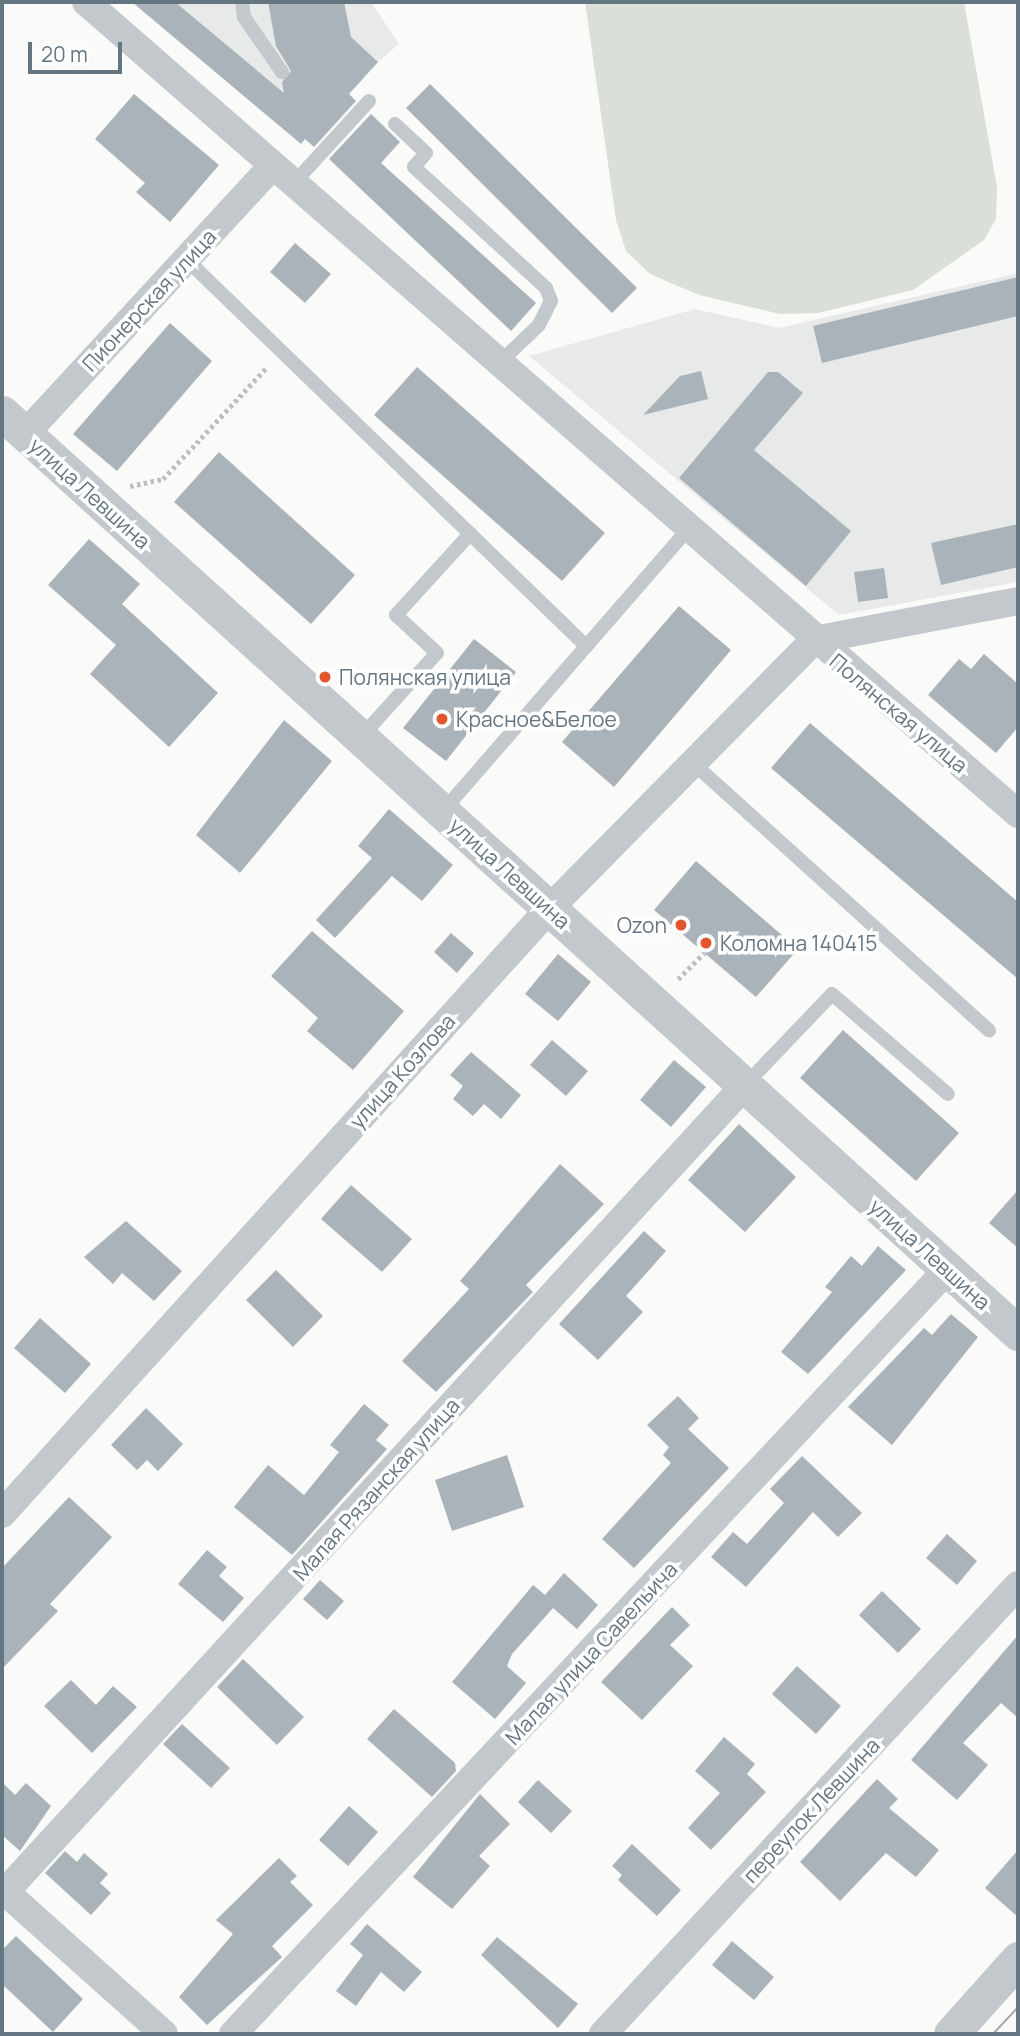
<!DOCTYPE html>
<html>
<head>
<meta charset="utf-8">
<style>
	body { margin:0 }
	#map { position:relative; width:1020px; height:2036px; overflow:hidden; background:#fafaf8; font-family:Manrope,sans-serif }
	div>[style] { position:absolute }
	.built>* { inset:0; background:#e8e9e9 }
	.green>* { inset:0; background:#dadfd7 }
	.building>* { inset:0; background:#aab3b9 }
	.path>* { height:4.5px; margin-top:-2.25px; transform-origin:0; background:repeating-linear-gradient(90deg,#bbbfc2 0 3.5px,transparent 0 7px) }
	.service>* { height:14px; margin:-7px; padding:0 7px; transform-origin:7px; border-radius:7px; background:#c3c8cc }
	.minor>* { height:28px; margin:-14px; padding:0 14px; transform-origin:14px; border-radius:14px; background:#c3c8cc }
	.tertiary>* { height:35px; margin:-17.5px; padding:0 17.5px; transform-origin:17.5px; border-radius:17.5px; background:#c3c8cc }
	.tram>* { height:2px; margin:-1px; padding:0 1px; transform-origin:1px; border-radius:1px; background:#a2aab0 }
	.dots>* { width:19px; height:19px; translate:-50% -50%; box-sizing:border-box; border:4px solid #fff; border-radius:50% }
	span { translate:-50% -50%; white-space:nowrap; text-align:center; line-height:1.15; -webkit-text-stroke:7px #fff; paint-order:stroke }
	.street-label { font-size:21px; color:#657683 }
	.poi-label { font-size:21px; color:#657683 }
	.left { translate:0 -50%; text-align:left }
	.right { translate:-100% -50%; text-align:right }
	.frame { position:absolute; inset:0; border:4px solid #657683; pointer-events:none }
	.scale { position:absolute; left:28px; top:42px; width:94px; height:32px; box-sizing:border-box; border:4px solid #657683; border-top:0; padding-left:9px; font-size:21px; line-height:24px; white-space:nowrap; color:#657683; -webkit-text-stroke:5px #fff; paint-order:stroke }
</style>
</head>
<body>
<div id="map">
	<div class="built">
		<i style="clip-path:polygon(133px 2px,371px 2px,399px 44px,378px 62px,356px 42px,271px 119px)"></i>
		<i style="clip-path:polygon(1018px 273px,1018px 582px,839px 615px,529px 356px,695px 309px,779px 328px)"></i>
	</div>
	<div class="green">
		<i style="clip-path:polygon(585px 2px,964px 2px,997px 187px,996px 219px,984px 240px,913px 290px,818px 313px,780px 314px,699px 295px,650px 274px,626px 251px,616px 220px)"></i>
	</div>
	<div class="building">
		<i style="clip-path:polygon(132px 2px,175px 2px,284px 93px,282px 82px,291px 71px,276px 46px,268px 2px,344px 2px,351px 37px,378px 62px,349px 94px,356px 101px,314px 147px,305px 139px,301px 144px)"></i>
		<i style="clip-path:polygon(430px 84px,637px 288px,612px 313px,406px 108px)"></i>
		<i style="clip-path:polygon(134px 94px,219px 165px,170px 222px,136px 192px,145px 183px,95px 139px)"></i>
		<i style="clip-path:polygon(371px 114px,400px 142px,381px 163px,536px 303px,511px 331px,329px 159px)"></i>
		<i style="clip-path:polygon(295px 243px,331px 274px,305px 303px,270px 272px)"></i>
		<i style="clip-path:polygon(1018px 277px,1018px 316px,822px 363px,813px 326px)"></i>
		<i style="clip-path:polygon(170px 323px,212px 361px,117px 471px,73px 434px)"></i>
		<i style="clip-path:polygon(417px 367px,605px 533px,562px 581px,374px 415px)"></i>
		<i style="clip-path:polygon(701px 371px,708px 399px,643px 415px,680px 376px)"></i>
		<i style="clip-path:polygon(768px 372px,778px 372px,803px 393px,754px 450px,851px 531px,806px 586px,679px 478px)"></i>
		<i style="clip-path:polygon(219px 452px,355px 575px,311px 624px,174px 502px)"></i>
		<i style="clip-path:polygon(1018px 524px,1018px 567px,941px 585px,931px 543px)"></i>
		<i style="clip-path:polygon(89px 539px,140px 584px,122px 604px,218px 693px,169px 747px,90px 674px,116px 645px,48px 585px)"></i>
		<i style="clip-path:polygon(884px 568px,888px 598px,858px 602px,854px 572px)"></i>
		<i style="clip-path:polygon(679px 606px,731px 650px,614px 787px,562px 742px)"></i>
		<i style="clip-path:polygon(474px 639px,516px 672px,446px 761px,403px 728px)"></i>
		<i style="clip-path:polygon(984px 654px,1018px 684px,1018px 727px,996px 753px,928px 695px,959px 659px,971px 669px)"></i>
		<i style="clip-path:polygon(284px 720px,332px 761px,240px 873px,196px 835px)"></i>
		<i style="clip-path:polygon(810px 723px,1018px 902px,1018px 979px,771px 768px)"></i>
		<i style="clip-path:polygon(389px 809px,453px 865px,422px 901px,392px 876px,335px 938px,316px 920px,372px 858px,358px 846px)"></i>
		<i style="clip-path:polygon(696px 861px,798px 949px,756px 997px,654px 910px)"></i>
		<i style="clip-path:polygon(312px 931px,404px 1011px,353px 1070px,307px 1031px,318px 1018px,271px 976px)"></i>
		<i style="clip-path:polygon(451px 933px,474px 953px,457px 973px,434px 952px)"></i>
		<i style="clip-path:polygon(558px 954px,591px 982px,558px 1021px,525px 994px)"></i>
		<i style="clip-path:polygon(843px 1030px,959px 1133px,916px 1181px,800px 1078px)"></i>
		<i style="clip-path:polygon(552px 1040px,588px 1071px,566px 1096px,530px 1065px)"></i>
		<i style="clip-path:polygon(471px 1052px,521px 1095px,501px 1119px,484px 1104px,473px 1116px,453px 1099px,463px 1086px,450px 1075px)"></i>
		<i style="clip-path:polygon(674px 1060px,706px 1087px,671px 1127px,640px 1100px)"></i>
		<i style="clip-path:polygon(739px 1124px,796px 1177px,745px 1232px,688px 1180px)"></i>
		<i style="clip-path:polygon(560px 1164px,604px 1204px,526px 1285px,533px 1292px,436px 1392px,402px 1361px,469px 1289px,460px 1281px)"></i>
		<i style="clip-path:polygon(351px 1185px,412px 1239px,382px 1272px,321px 1219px)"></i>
		<i style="clip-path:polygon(1018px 1190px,1018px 1248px,989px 1223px)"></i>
		<i style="clip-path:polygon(126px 1221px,182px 1271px,154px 1301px,122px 1273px,113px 1284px,84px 1257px)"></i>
		<i style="clip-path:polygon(644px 1231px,666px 1251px,626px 1296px,643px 1312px,598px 1360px,559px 1324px)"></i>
		<i style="clip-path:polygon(878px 1246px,906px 1270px,808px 1374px,781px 1352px,832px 1292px,825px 1287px,851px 1256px,862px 1266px)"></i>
		<i style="clip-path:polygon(276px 1270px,323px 1316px,293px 1347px,246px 1300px)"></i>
		<i style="clip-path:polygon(951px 1314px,978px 1337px,892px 1445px,848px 1407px,924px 1328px,932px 1335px)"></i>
		<i style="clip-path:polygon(40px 1318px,91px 1364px,65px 1393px,14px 1348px)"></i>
		<i style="clip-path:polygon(678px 1396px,699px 1418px,688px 1429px,729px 1468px,634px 1568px,602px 1539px,671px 1463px,663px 1455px,669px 1447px,647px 1425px)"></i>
		<i style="clip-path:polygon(364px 1404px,389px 1425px,376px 1440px,387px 1449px,292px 1555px,234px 1507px,268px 1465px,304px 1495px,339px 1452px,330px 1445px)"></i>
		<i style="clip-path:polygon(146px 1408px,183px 1444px,158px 1471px,147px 1460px,137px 1470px,111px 1445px)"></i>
		<i style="clip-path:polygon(507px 1455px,524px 1507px,452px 1531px,435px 1480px)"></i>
		<i style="clip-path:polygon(802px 1456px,862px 1513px,838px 1537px,813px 1512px,746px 1587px,711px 1557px,733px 1532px,747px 1544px,784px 1503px,770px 1489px)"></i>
		<i style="clip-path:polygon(69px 1497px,112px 1537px,50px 1604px,58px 1611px,2px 1669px,2px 1568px)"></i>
		<i style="clip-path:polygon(947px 1534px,977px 1561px,957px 1585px,926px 1558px)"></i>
		<i style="clip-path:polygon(207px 1550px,227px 1567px,219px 1576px,244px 1598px,223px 1622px,178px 1584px)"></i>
		<i style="clip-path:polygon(564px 1573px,598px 1605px,577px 1629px,553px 1608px,512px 1654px,507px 1666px,526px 1683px,495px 1719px,452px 1682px,533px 1585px,545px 1595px)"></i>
		<i style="clip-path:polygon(320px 1580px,344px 1601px,327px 1620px,303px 1599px)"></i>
		<i style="clip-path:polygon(882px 1591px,921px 1629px,898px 1653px,859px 1615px)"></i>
		<i style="clip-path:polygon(672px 1607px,690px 1625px,670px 1645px,693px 1666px,642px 1720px,601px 1682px)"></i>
		<i style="clip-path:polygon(1018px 1635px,1018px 1718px,1001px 1703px,963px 1743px,988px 1765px,957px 1800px,911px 1760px)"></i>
		<i style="clip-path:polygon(243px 1659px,304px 1717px,277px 1745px,217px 1687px)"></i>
		<i style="clip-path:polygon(797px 1666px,841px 1706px,816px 1734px,772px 1694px)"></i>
		<i style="clip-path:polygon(71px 1680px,96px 1705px,113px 1686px,137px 1707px,92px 1753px,44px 1706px)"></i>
		<i style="clip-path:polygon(394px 1709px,455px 1763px,456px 1771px,432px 1797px,367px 1739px)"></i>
		<i style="clip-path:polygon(182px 1724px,230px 1768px,211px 1788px,163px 1744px)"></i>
		<i style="clip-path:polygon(724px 1737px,755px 1764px,747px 1774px,766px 1792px,711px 1850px,688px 1828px,720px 1793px,695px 1771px)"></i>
		<i style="clip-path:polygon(877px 1779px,898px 1799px,889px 1808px,939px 1850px,916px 1877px,886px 1853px,840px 1901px,800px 1862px)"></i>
		<i style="clip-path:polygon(538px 1780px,572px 1811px,551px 1833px,518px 1802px)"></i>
		<i style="clip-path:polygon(2px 1782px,15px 1795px,26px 1783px,51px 1806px,20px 1851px,2px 1835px)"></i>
		<i style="clip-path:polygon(480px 1794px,510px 1824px,479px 1856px,490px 1866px,452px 1909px,413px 1877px)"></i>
		<i style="clip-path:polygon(349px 1806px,378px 1832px,348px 1866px,319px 1840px)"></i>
		<i style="clip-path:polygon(632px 1844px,681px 1890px,657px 1916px,618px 1880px,622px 1875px,612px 1866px)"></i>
		<i style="clip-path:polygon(1018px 1850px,1018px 1917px,985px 1888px)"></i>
		<i style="clip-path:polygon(65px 1851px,77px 1862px,84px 1853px,108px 1874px,100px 1883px,111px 1893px,91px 1915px,45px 1873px)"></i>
		<i style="clip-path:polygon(279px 1858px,297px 1876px,290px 1882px,313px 1905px,272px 1946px,282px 1957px,207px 2025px,179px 1997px,233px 1934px,216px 1920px)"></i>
		<i style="clip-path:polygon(367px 1924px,422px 1972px,404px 1992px,381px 1972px,356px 2006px,336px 1991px,363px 1955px,350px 1944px)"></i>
		<i style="clip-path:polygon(16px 1936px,83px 1999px,53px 2032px,2px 1984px,2px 1950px)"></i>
		<i style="clip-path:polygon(497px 1937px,578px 2004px,558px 2028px,481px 1955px)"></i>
		<i style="clip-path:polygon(732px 1941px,774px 1977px,754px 2000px,712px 1965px)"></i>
	</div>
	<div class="path">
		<i style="left:130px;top:486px;width:34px;rotate:-12deg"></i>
		<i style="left:163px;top:479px;width:153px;rotate:-47.1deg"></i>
		<i style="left:678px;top:979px;width:37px;rotate:-45deg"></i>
	</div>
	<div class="service">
		<i style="left:242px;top:2px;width:15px;rotate:82deg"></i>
		<i style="left:244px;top:17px;width:67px;rotate:55.4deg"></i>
		<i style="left:395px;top:124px;width:42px;rotate:43.1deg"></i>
		<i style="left:426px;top:153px;width:18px;rotate:131deg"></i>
		<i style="left:414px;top:167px;width:179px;rotate:42.5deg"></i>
		<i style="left:546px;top:288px;width:14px;rotate:69deg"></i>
		<i style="left:551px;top:301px;width:27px;rotate:117deg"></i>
		<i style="left:539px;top:325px;width:57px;rotate:136.4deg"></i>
		<i style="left:292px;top:185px;width:114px;rotate:-47.5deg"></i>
		<i style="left:186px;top:259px;width:557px;rotate:44.05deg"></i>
		<i style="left:361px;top:737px;width:113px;rotate:-47.9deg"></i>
		<i style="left:437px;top:653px;width:56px;rotate:-137.2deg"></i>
		<i style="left:396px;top:615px;width:110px;rotate:-47.6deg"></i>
		<i style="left:693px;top:763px;width:399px;rotate:42.1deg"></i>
		<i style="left:443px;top:811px;width:374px;rotate:-49deg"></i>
		<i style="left:746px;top:1084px;width:124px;rotate:-46.3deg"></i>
		<i style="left:832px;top:994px;width:153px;rotate:40.8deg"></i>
	</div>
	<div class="minor">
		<i style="left:86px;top:2px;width:1236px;rotate:41.06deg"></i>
		<i style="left:25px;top:434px;width:364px;rotate:-47.3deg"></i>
		<i style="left:2px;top:1514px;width:816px;rotate:-47.88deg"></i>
		<i style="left:549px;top:909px;width:378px;rotate:-45.4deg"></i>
		<i style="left:814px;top:640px;width:208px;rotate:-10.8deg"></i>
		<i style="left:2px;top:1889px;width:217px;rotate:41.8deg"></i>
		<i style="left:5px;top:1892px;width:1096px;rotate:-47.48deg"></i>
		<i style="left:233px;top:2034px;width:1046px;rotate:-46.94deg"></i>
		<i style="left:603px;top:2034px;width:611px;rotate:-47.25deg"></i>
	</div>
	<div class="tertiary">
		<i style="left:2px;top:413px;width:1371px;rotate:42.16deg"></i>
		<i style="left:951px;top:2034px;width:101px;rotate:-48.2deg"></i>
	</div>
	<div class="tram">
		<i style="left:993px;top:2034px;width:37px;rotate:-47deg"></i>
	</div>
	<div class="dots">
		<i style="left:325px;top:677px;background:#e4572e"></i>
		<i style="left:442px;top:719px;background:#e4572e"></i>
		<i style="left:681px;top:925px;background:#e4572e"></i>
		<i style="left:706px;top:943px;background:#e4572e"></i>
	</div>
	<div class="street-label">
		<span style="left:149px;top:300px;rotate:-47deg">Пионерская улица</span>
		<span style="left:90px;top:493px;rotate:42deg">улица Левшина</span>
		<span style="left:899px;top:713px;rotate:40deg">Полянская улица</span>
		<span style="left:510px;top:873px;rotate:42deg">улица Левшина</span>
		<span style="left:402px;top:1071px;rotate:-48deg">улица Козлова</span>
		<span style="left:930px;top:1254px;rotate:42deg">улица Левшина</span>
		<span style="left:376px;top:1489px;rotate:-48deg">Малая Рязанская улица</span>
		<span style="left:591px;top:1653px;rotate:-47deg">Малая улица Савельича</span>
		<span style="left:811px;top:1810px;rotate:-47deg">переулок Левшина</span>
	</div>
	<div class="poi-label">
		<span class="left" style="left:339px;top:677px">Полянская улица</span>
		<span class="left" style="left:456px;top:719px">Красное&amp;Белое</span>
		<span class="right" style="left:667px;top:925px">Ozon</span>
		<span class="left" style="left:720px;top:943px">Коломна 140415</span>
	</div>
	<div class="frame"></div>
	<div class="scale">20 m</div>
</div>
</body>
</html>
